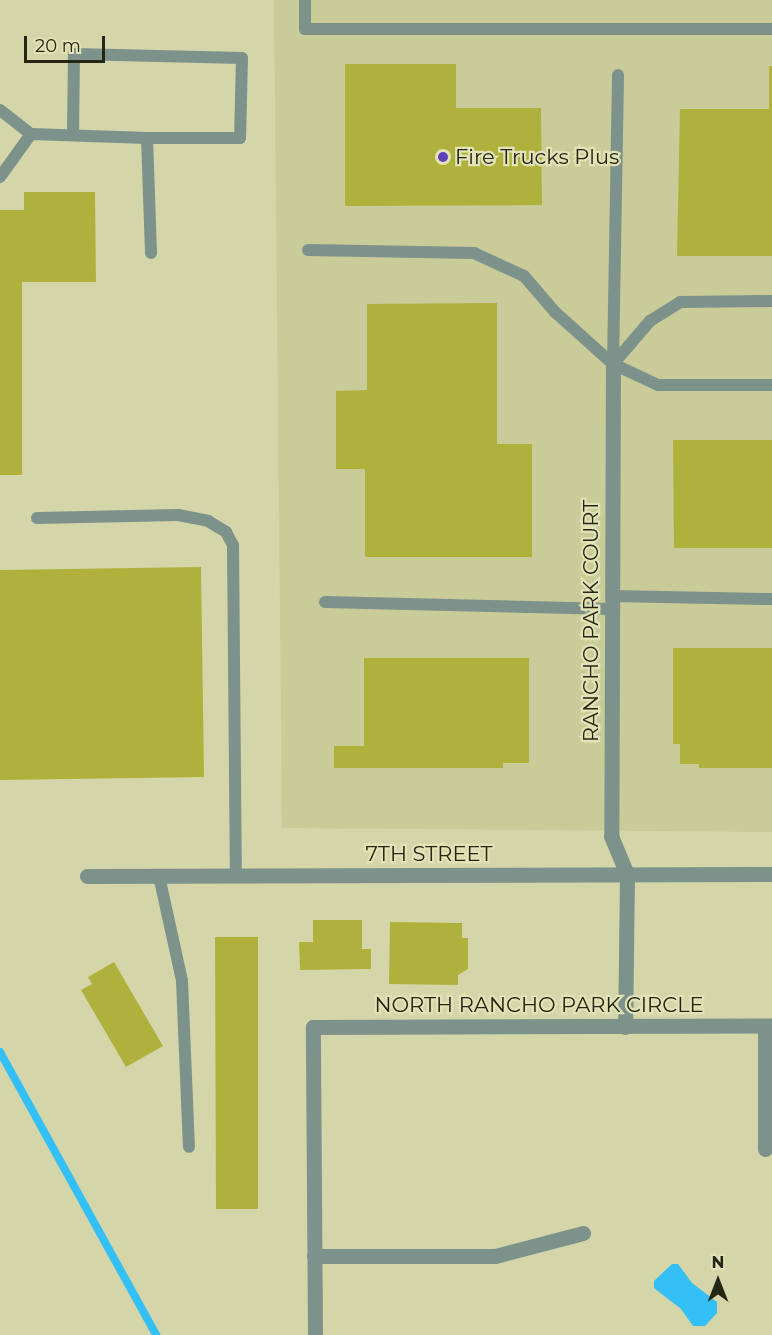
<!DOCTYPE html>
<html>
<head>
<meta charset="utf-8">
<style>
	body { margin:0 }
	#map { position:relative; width:772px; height:1335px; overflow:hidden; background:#d4d6aa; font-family:Montserrat,sans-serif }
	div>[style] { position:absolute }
	.built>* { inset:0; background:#c9cb98 }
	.water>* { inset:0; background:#34c0f6 }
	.stream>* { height:8px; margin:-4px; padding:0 4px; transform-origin:4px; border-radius:4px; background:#34c0f6 }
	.building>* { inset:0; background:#b0b13c }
	.service>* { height:12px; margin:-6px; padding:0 6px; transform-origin:6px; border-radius:6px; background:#7d928a }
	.minor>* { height:15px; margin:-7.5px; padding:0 7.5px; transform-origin:7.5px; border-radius:7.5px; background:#7d928a }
	.tertiary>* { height:15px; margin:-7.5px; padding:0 7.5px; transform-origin:7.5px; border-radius:7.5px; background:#7d928a }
	.dots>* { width:16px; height:16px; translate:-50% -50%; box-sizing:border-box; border:3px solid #e1e3b6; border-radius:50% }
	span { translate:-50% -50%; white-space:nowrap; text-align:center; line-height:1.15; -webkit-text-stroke:4.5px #e1e3b6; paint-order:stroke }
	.poi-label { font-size:21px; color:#262615 }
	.left { translate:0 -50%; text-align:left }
	.street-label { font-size:21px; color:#262615 }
	.north { position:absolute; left:688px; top:1251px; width:60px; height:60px; -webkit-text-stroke:4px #e1e3b6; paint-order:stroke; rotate:0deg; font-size:16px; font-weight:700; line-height:24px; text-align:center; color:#262615 }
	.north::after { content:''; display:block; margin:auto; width:21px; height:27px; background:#262615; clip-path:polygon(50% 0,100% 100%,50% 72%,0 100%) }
	.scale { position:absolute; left:24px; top:36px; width:81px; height:27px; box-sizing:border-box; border:3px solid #262615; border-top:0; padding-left:8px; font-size:18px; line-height:21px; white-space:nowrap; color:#262615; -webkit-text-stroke:4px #e1e3b6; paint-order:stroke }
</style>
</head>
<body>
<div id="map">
	<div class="built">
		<i style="clip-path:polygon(274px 0,772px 0,772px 832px,282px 828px)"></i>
	</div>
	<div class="water">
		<i style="clip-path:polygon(672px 1264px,678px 1264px,692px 1283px,717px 1302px,717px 1313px,705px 1326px,693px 1326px,681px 1309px,654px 1288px,654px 1281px)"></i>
	</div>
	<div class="stream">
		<i style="left:0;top:1052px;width:323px;rotate:61.1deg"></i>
	</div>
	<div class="building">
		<i style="clip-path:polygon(345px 64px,456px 64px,456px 108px,541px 108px,542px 205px,345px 206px)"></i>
		<i style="clip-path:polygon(769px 66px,772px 66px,772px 256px,677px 256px,680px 109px,769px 109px)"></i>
		<i style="clip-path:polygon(24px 192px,95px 192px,96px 282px,22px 282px,22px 475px,0 475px,0 210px,24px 210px)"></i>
		<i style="clip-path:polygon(497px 303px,497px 444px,532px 444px,532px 557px,365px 557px,365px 469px,336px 469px,336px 391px,367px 390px,367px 304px)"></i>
		<i style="clip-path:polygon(673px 440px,772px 440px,772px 548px,674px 548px)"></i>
		<i style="clip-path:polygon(201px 567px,204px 777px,0 780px,0 570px)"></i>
		<i style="clip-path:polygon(673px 648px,772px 648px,772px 768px,699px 768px,699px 764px,680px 764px,680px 744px,673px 744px)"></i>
		<i style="clip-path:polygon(364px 658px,529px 658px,529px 763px,503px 763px,503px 768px,334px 768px,334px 746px,364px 746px)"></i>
		<i style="clip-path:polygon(313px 920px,362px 920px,362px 949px,371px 949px,371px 969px,300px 970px,299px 942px,313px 942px)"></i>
		<i style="clip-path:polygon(390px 922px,462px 923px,462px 938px,468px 938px,468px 969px,458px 975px,458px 985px,389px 984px)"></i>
		<i style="clip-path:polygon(215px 937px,258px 937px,258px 1209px,216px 1209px)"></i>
		<i style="clip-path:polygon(114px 962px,163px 1046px,126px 1067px,81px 990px,92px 984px,88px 977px)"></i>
	</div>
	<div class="service">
		<i style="left:305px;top:0;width:29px;rotate:90deg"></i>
		<i style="left:305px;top:29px;width:467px"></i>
		<i style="left:0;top:110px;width:39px;rotate:38deg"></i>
		<i style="left:31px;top:134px;width:116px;rotate:2deg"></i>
		<i style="left:147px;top:138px;width:115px;rotate:88deg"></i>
		<i style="left:73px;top:135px;width:81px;rotate:-89.3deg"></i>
		<i style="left:74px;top:54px;width:168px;rotate:1.4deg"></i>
		<i style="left:242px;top:58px;width:80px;rotate:91.4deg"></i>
		<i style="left:240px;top:138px;width:93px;rotate:180deg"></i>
		<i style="left:0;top:177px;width:53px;rotate:-54.2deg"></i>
		<i style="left:308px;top:250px;width:166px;rotate:1deg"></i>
		<i style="left:474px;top:253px;width:55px;rotate:24.7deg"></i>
		<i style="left:524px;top:276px;width:48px;rotate:49.3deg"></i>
		<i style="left:555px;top:312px;width:78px;rotate:41.9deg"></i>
		<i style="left:613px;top:364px;width:50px;rotate:25deg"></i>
		<i style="left:658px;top:385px;width:114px"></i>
		<i style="left:613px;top:364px;width:289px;rotate:-89deg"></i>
		<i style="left:613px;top:364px;width:57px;rotate:-49.3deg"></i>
		<i style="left:650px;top:321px;width:36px;rotate:-32deg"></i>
		<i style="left:680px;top:302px;width:92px;rotate:-0.6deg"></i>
		<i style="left:37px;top:518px;width:141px;rotate:-1.2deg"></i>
		<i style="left:178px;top:515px;width:31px;rotate:11deg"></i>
		<i style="left:208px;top:521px;width:21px;rotate:31deg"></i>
		<i style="left:226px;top:532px;width:15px;rotate:62deg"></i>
		<i style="left:233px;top:545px;width:331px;rotate:89.5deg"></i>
		<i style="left:612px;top:596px;width:160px;rotate:1.1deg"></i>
		<i style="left:325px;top:602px;width:287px;rotate:1.4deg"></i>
		<i style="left:159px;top:876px;width:107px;rotate:77.6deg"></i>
		<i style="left:182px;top:981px;width:166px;rotate:87.6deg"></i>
	</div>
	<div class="minor">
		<i style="left:613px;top:364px;width:472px;rotate:90.2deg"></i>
		<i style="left:611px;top:836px;width:41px;rotate:67.2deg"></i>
		<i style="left:627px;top:874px;width:153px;rotate:90.7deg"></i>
		<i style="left:765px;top:1026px;width:123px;rotate:90deg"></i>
		<i style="left:314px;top:1256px;width:181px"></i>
		<i style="left:495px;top:1256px;width:91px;rotate:-14.6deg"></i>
		<i style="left:315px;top:1335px;width:308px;rotate:-90.4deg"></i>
		<i style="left:313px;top:1027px;width:459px;rotate:-0.2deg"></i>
	</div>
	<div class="tertiary">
		<i style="left:87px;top:876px;width:685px;rotate:-0.17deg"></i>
	</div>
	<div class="dots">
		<i style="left:443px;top:157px;background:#5f40b8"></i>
	</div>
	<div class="poi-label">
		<span class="left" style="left:455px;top:157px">Fire Trucks Plus</span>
	</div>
	<div class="street-label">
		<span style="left:591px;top:621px;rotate:-90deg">RANCHO PARK COURT</span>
		<span style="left:429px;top:854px">7TH STREET</span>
		<span style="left:539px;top:1005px">NORTH RANCHO PARK CIRCLE</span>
	</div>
	<div class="north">N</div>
	<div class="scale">20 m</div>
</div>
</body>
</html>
